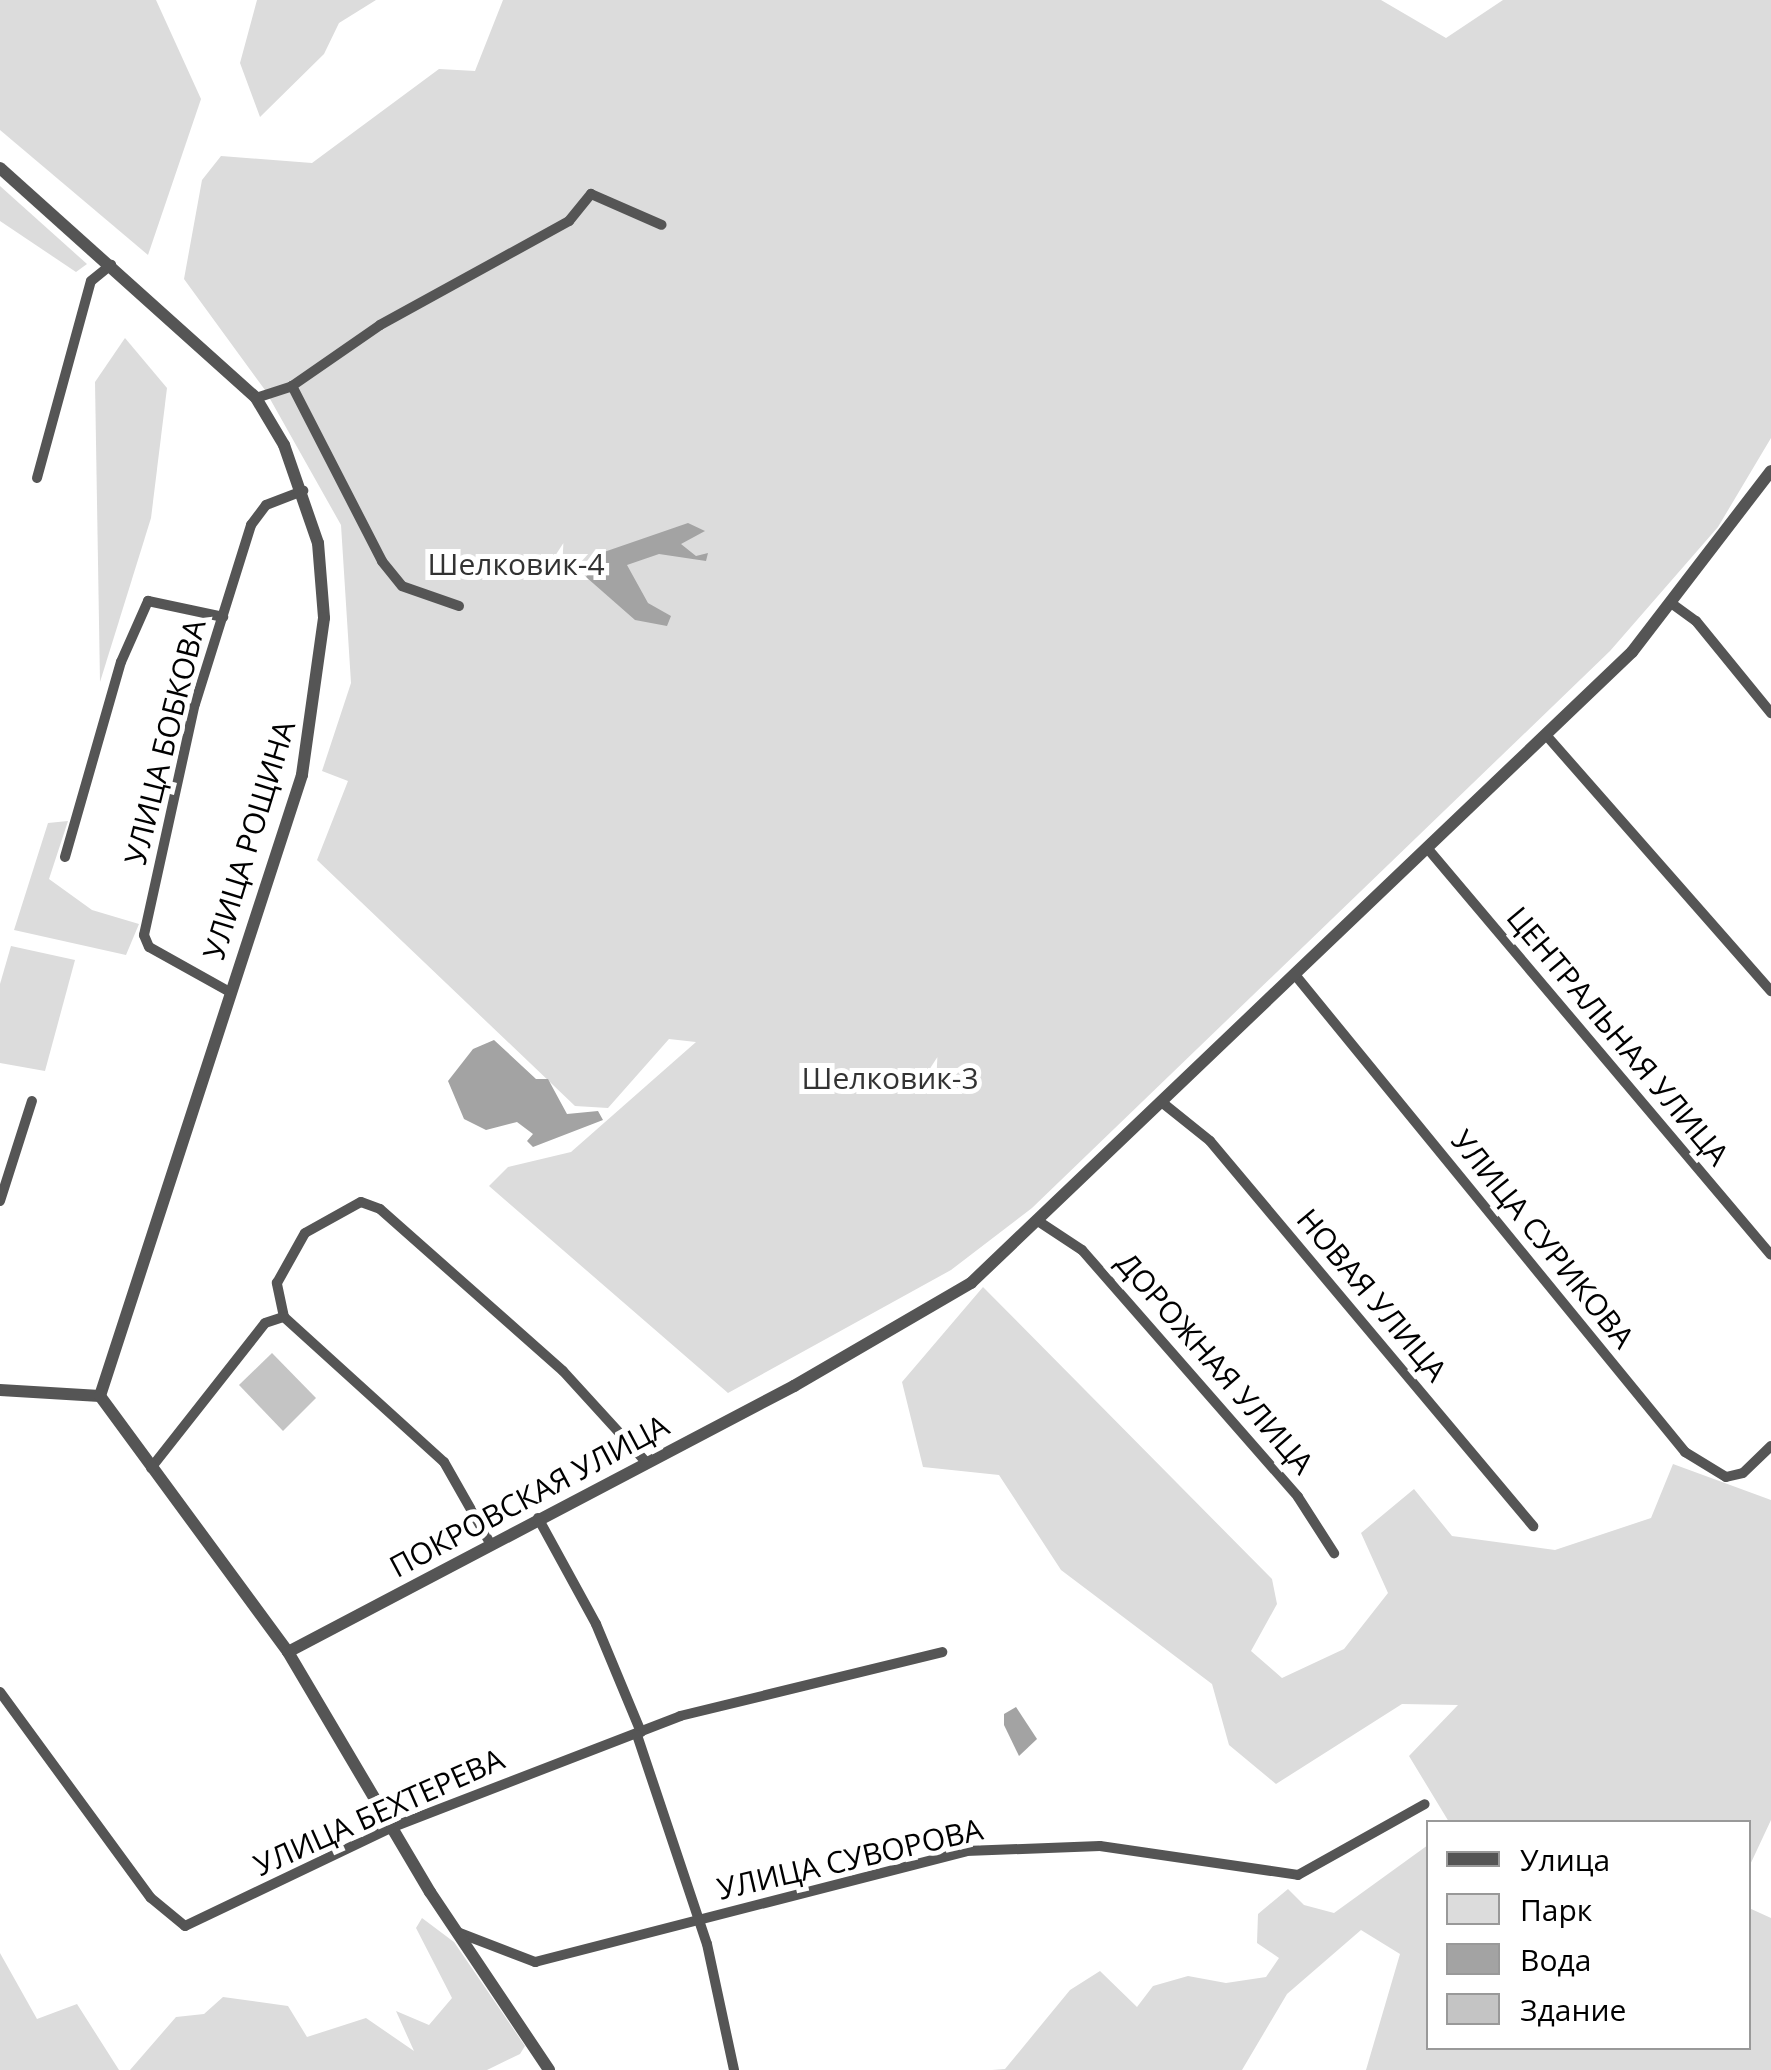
<!DOCTYPE html>
<html>
<head>
<meta charset="utf-8">
<style>
	body { margin:0 }
	#map { position:relative; width:1771px; height:2070px; overflow:hidden; background:#fff; font-family:"Open Sans",sans-serif }
	div>[style] { position:absolute }
	.green>* { inset:0; background:#dcdcdc }
	.water>* { inset:0; background:#a3a3a3 }
	.building>* { inset:0; background:#c4c4c4 }
	.minor>* { height:10px; margin:-5px; padding:0 5px; transform-origin:5px; border-radius:5px; background:#555 }
	.tertiary>* { height:12px; margin:-6px; padding:0 6px; transform-origin:6px; border-radius:6px; background:#555 }
	span { translate:-50% -50%; white-space:nowrap; text-align:center; line-height:1.15; -webkit-text-stroke:10px #fff; paint-order:stroke }
	.park-label { font-size:30px; color:#333 }
	.street-label { font-size:30px; color:#000 }
	.legend { position:absolute; left:1426px; top:1820px; width:325px; height:230px; box-sizing:border-box; background:#fff; border:2px solid #999; margin:0; padding:12px 18px; list-style:none; font-size:30px; color:#000 }
	.legend li { display:flex; align-items:center; gap:20px; height:50px }
	.legend b { width:50px; border:2px solid #999 }
</style>
</head>
<body>
<div id="map">
	<div class="green">
		<i style="clip-path:polygon(0 0,156px 0,201px 99px,148px 255px,0 130px)"></i>
		<i style="clip-path:polygon(257px 0,376px 0,339px 23px,324px 54px,260px 117px,240px 63px)"></i>
		<i style="clip-path:polygon(503px 0,1381px 0,1446px 38px,1503px 0,1771px 0,1771px 438px,1718px 527px,1610px 651px,1032px 1208px,951px 1270px,728px 1393px,489px 1186px,508px 1167px,571px 1152px,696px 1042px,669px 1039px,608px 1108px,575px 1106px,317px 860px,348px 781px,322px 771px,351px 683px,341px 525px,265px 390px,184px 279px,202px 180px,221px 156px,312px 163px,439px 69px,475px 71px)"></i>
		<i style="clip-path:polygon(0 186px,87px 264px,76px 272px,0 221px)"></i>
		<i style="clip-path:polygon(125px 338px,167px 388px,151px 518px,100px 682px,95px 382px)"></i>
		<i style="clip-path:polygon(68px 821px,49px 879px,92px 910px,139px 924px,126px 955px,14px 930px,48px 823px)"></i>
		<i style="clip-path:polygon(11px 946px,75px 960px,45px 1071px,0 1063px,0 984px)"></i>
		<i style="clip-path:polygon(983px 1287px,1272px 1579px,1277px 1604px,1251px 1651px,1282px 1678px,1344px 1649px,1388px 1593px,1361px 1533px,1414px 1489px,1452px 1536px,1555px 1550px,1651px 1518px,1673px 1464px,1771px 1500px,1771px 1820px,1749px 1867px,1748px 1822px,1449px 1822px,1409px 1756px,1458px 1705px,1402px 1704px,1276px 1784px,1229px 1745px,1212px 1684px,1061px 1570px,999px 1475px,923px 1467px,902px 1382px)"></i>
		<i style="clip-path:polygon(1428px 1845px,1428px 2048px,1748px 2048px,1749px 1908px,1771px 1918px,1771px 2070px,1366px 2070px,1400px 1954px,1361px 1930px,1287px 1994px,1242px 2070px,992px 2070px,1005px 2069px,1070px 1990px,1100px 1971px,1137px 2007px,1153px 1986px,1188px 1976px,1226px 1983px,1266px 1977px,1279px 1958px,1257px 1943px,1258px 1914px,1288px 1889px,1304px 1905px,1334px 1913px)"></i>
		<i style="clip-path:polygon(422px 1918px,454px 1942px,525px 2046px,520px 2054px,487px 2070px,130px 2070px,176px 2017px,204px 2014px,223px 1997px,288px 2006px,307px 2037px,366px 2018px,414px 2051px,396px 2011px,429px 2025px,452px 1998px,416px 1928px)"></i>
		<i style="clip-path:polygon(0 1953px,37px 2019px,77px 2004px,119px 2070px,0 2070px)"></i>
	</div>
	<div class="water">
		<i style="clip-path:polygon(688px 523px,705px 531px,681px 544px,696px 556px,708px 553px,706px 561px,659px 554px,627px 565px,648px 603px,671px 616px,667px 626px,635px 620px,586px 577px,604px 552px)"></i>
		<i style="clip-path:polygon(494px 1040px,536px 1079px,548px 1079px,567px 1114px,598px 1111px,603px 1120px,533px 1147px,527px 1141px,533px 1134px,517px 1122px,486px 1130px,464px 1119px,448px 1081px,473px 1049px)"></i>
		<i style="clip-path:polygon(1016px 1707px,1037px 1739px,1019px 1756px,1004px 1725px,1004px 1714px)"></i>
	</div>
	<div class="building">
		<i style="clip-path:polygon(272px 1353px,316px 1398px,283px 1431px,239px 1385px)"></i>
	</div>
	<div class="minor">
		<i style="left:256px;top:398px;width:38px;rotate:-18deg"></i>
		<i style="left:37px;top:478px;width:204px;rotate:-74.7deg"></i>
		<i style="left:91px;top:281px;width:26px;rotate:-39deg"></i>
		<i style="left:1671px;top:603px;width:31px;rotate:36deg"></i>
		<i style="left:1696px;top:621px;width:119px;rotate:50.8deg"></i>
		<i style="left:459px;top:606px;width:60px;rotate:-160.7deg"></i>
		<i style="left:402px;top:586px;width:32px;rotate:-129deg"></i>
		<i style="left:382px;top:561px;width:197px;rotate:-117.2deg"></i>
		<i style="left:292px;top:386px;width:107px;rotate:-34.7deg"></i>
		<i style="left:380px;top:325px;width:216px;rotate:-28.8deg"></i>
		<i style="left:569px;top:221px;width:35px;rotate:-51deg"></i>
		<i style="left:591px;top:194px;width:77px;rotate:23.6deg"></i>
		<i style="left:1546px;top:735px;width:341px;rotate:48.7deg"></i>
		<i style="left:1428px;top:849px;width:531px;rotate:49.81deg"></i>
		<i style="left:65px;top:857px;width:203px;rotate:-74deg"></i>
		<i style="left:121px;top:662px;width:67px;rotate:-66.1deg"></i>
		<i style="left:148px;top:601px;width:77px;rotate:12deg"></i>
		<i style="left:1296px;top:976px;width:615px;rotate:50.74deg"></i>
		<i style="left:1685px;top:1452px;width:48px;rotate:31.4deg"></i>
		<i style="left:1726px;top:1477px;width:17px;rotate:-13deg"></i>
		<i style="left:1743px;top:1473px;width:39px;rotate:-44deg"></i>
		<i style="left:228px;top:991px;width:90px;rotate:-150.9deg"></i>
		<i style="left:149px;top:947px;width:13px;rotate:-113deg"></i>
		<i style="left:144px;top:935px;width:237px;rotate:-77.6deg"></i>
		<i style="left:195px;top:704px;width:188px;rotate:-72.6deg"></i>
		<i style="left:251px;top:525px;width:25px;rotate:-53deg"></i>
		<i style="left:266px;top:505px;width:40px;rotate:-21deg"></i>
		<i style="left:1164px;top:1104px;width:59px;rotate:38.8deg"></i>
		<i style="left:1210px;top:1141px;width:503px;rotate:50deg"></i>
		<i style="left:0;top:1201px;width:105px;rotate:-72.3deg"></i>
		<i style="left:1041px;top:1223px;width:49px;rotate:33.4deg"></i>
		<i style="left:1082px;top:1250px;width:328px;rotate:48.8deg"></i>
		<i style="left:1298px;top:1497px;width:67px;rotate:57.3deg"></i>
		<i style="left:284px;top:1317px;width:35px;rotate:-102deg"></i>
		<i style="left:277px;top:1283px;width:57px;rotate:-60.8deg"></i>
		<i style="left:305px;top:1233px;width:64px;rotate:-29deg"></i>
		<i style="left:361px;top:1202px;width:20px;rotate:20deg"></i>
		<i style="left:380px;top:1209px;width:244px;rotate:41.5deg"></i>
		<i style="left:563px;top:1371px;width:125px;rotate:47.6deg"></i>
		<i style="left:151px;top:1468px;width:184px;rotate:-51.8deg"></i>
		<i style="left:265px;top:1323px;width:20px;rotate:-18deg"></i>
		<i style="left:284px;top:1317px;width:216px;rotate:42.2deg"></i>
		<i style="left:444px;top:1462px;width:93px;rotate:60.4deg"></i>
		<i style="left:538px;top:1518px;width:121px;rotate:61.3deg"></i>
		<i style="left:596px;top:1624px;width:117px;rotate:67.4deg"></i>
		<i style="left:0;top:1692px;width:255px;rotate:53.8deg"></i>
		<i style="left:151px;top:1898px;width:44px;rotate:39.5deg"></i>
		<i style="left:185px;top:1926px;width:230px;rotate:-25.5deg"></i>
		<i style="left:393px;top:1827px;width:308px;rotate:-21.1deg"></i>
		<i style="left:680px;top:1716px;width:270px;rotate:-13.7deg"></i>
		<i style="left:637px;top:1735px;width:220px;rotate:71.5deg"></i>
		<i style="left:707px;top:1944px;width:129px;rotate:77.9deg"></i>
		<i style="left:457px;top:1932px;width:84px;rotate:21deg"></i>
		<i style="left:535px;top:1962px;width:445px;rotate:-14.4deg"></i>
		<i style="left:966px;top:1851px;width:134px;rotate:-2.1deg"></i>
		<i style="left:1100px;top:1846px;width:200px;rotate:8.3deg"></i>
		<i style="left:1298px;top:1875px;width:145px;rotate:-29.2deg"></i>
	</div>
	<div class="tertiary">
		<i style="left:0;top:168px;width:344px;rotate:41.9deg"></i>
		<i style="left:256px;top:398px;width:55px;rotate:59.2deg"></i>
		<i style="left:284px;top:445px;width:104px;rotate:70.9deg"></i>
		<i style="left:318px;top:543px;width:75px;rotate:85.4deg"></i>
		<i style="left:324px;top:618px;width:159px;rotate:98deg"></i>
		<i style="left:302px;top:775px;width:653px;rotate:108.02deg"></i>
		<i style="left:0;top:1390px;width:100px;rotate:3.4deg"></i>
		<i style="left:100px;top:1396px;width:318px;rotate:53.7deg"></i>
		<i style="left:288px;top:1652px;width:279px;rotate:59.4deg"></i>
		<i style="left:430px;top:1892px;width:214px;rotate:56.2deg"></i>
		<i style="left:288px;top:1652px;width:572px;rotate:-27.73deg"></i>
		<i style="left:794px;top:1386px;width:205px;rotate:-30.2deg"></i>
		<i style="left:971px;top:1283px;width:914px;rotate:-43.67deg"></i>
		<i style="left:1632px;top:652px;width:228px;rotate:-52.5deg"></i>
	</div>
	<div class="park-label">
		<span style="left:516px;top:564px">Шелковик-4</span>
		<span style="left:890px;top:1078px">Шелковик-3</span>
	</div>
	<div class="street-label">
		<span style="left:165px;top:742px;rotate:-76deg">УЛИЦА БОБКОВА</span>
		<span style="left:249px;top:840px;rotate:-73deg">УЛИЦА РОЩИНА</span>
		<span style="left:1618px;top:1036px;rotate:50deg">ЦЕНТРАЛЬНАЯ УЛИЦА</span>
		<span style="left:1543px;top:1239px;rotate:51deg">УЛИЦА СУРИКОВА</span>
		<span style="left:1372px;top:1295px;rotate:50deg">НОВАЯ УЛИЦА</span>
		<span style="left:1215px;top:1363px;rotate:49deg">ДОРОЖНАЯ УЛИЦА</span>
		<span style="left:529px;top:1496px;rotate:-28deg">ПОКРОВСКАЯ УЛИЦА</span>
		<span style="left:379px;top:1812px;rotate:-24deg">УЛИЦА БЕХТЕРЕВА</span>
		<span style="left:850px;top:1859px;rotate:-13deg">УЛИЦА СУВОРОВА</span>
	</div>
	<ul class="legend">
	<li><b style="height:12px;background:#555"></b>Улица</li>
	<li><b style="height:28px;background:#dcdcdc"></b>Парк</li>
	<li><b style="height:28px;background:#a3a3a3"></b>Вода</li>
	<li><b style="height:28px;background:#c4c4c4"></b>Здание</li>
	</ul>
</div>
</body>
</html>
